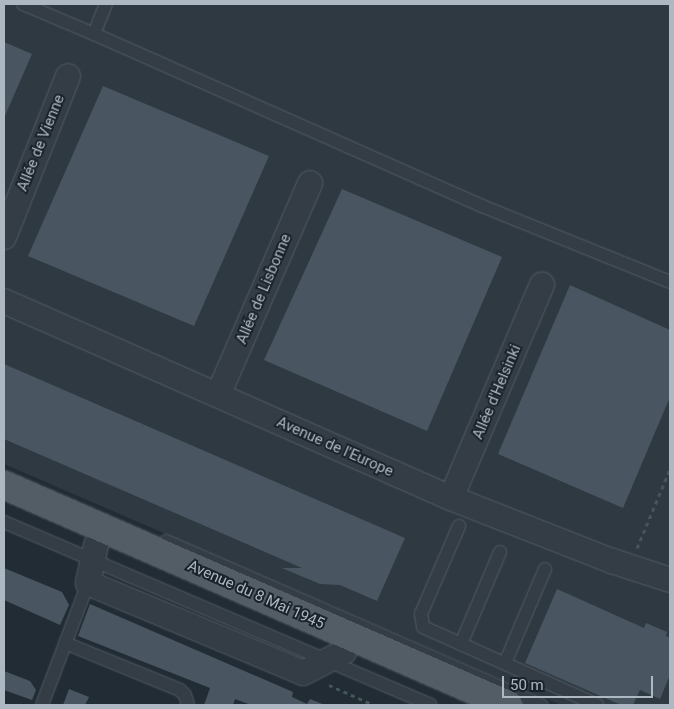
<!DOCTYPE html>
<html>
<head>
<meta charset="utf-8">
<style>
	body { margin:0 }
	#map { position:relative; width:674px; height:709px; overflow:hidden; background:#212c35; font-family:Roboto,sans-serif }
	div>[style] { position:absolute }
	.airport>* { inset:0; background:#2e3942 }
	.building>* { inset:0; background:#495661 }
	.path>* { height:3px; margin-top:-1.5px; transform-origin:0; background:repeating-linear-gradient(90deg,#445757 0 4px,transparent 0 8px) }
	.roads { filter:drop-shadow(0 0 1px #525b63) drop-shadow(0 0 1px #525b63) }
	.lane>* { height:12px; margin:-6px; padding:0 6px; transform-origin:6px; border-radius:6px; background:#343d46 }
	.street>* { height:24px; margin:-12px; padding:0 12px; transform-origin:12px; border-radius:12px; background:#343d46 }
	.primary>* { height:28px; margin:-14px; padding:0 14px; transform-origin:14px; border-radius:14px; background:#525d66 }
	span { translate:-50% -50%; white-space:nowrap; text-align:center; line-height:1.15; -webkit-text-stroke:4px #1a222a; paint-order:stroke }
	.street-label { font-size:15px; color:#aeb8c2 }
	.frame { position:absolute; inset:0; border:5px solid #aeb8c2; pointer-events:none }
	.scale { position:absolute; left:502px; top:676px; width:151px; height:22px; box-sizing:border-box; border:2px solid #aeb8c2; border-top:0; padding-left:6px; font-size:15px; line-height:18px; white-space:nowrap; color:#aeb8c2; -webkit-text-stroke:4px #1a222a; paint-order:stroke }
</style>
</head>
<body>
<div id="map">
	<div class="airport">
		<i style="clip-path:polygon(4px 4px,670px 4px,670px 705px,561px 705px,4px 464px)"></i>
	</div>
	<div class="building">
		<i style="clip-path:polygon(4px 42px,32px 54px,4px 118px)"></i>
		<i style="clip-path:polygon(103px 86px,269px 156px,194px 326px,28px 256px)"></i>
		<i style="clip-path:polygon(342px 189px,502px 257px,427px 431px,264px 360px)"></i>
		<i style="clip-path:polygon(570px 285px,670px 330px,670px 397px,623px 508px,498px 454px)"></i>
		<i style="clip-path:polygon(4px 364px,405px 538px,377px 601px,340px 585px,320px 584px,282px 568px,302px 568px,4px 439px)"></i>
		<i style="clip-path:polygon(4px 568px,62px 592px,69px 605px,60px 625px,4px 600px)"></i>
		<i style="clip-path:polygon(557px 589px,644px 628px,646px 623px,667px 632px,666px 636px,670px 638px,670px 675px,660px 699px,640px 690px,633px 705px,621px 705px,525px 663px)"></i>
		<i style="clip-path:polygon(90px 604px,293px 692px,292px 697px,307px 704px,310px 699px,325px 705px,251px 705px,235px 699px,233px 705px,204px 705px,210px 688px,78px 636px)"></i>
		<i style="clip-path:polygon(4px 671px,30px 681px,36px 690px,32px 700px,4px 690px)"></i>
		<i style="clip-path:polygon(69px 689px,89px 697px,85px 705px,63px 705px)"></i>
	</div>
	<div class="path">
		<i style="left:637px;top:548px;width:86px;rotate:-67.3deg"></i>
		<i style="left:329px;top:685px;width:49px;rotate:24deg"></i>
	</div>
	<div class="roads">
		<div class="lane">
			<i style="left:23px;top:4px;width:77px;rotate:22.9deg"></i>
			<i style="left:106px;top:4px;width:32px;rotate:112deg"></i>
			<i style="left:94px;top:34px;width:424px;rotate:23.9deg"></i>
			<i style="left:482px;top:206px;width:203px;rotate:22deg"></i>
			<i style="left:4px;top:522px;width:464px;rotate:23.2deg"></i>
			<i style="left:459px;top:526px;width:96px;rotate:113.4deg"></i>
			<i style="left:421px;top:614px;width:13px;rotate:81deg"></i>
			<i style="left:423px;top:627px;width:191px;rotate:24.1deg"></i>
			<i style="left:166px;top:541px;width:410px;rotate:23.6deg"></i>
			<i style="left:65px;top:643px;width:124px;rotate:22.2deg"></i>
			<i style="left:180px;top:690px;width:7px;rotate:45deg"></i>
			<i style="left:185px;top:695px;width:10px;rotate:73deg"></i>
			<i style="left:461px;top:644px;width:100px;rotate:-67deg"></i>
			<i style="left:505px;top:663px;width:102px;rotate:-66.9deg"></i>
			<i style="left:42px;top:705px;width:130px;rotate:-69.3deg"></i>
		</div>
		<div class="street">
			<i style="left:4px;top:237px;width:173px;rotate:-68.3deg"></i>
			<i style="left:4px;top:301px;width:488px;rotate:23.8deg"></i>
			<i style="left:451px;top:498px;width:173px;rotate:21.4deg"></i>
			<i style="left:612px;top:561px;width:61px;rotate:18.1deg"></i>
			<i style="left:218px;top:395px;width:231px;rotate:-66.5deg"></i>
			<i style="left:451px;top:498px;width:232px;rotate:-66.9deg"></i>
			<i style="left:96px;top:545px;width:39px;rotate:102deg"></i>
			<i style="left:88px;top:583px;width:233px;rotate:22.7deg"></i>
			<i style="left:303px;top:673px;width:46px;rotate:-27.1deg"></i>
		</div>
		<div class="primary">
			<i style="left:4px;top:485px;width:550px;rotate:23.58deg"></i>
		</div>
	</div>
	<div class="street-label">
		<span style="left:41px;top:143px;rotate:-68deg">Allée de Vienne</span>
		<span style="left:264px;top:289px;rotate:-67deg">Allée de Lisbonne</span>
		<span style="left:497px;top:392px;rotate:-67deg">Allée d'Helsinki</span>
		<span style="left:335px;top:447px;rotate:24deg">Avenue de l'Europe</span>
		<span style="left:256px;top:595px;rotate:24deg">Avenue du 8 Mai 1945</span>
	</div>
	<div class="frame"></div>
	<div class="scale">50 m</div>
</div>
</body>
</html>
